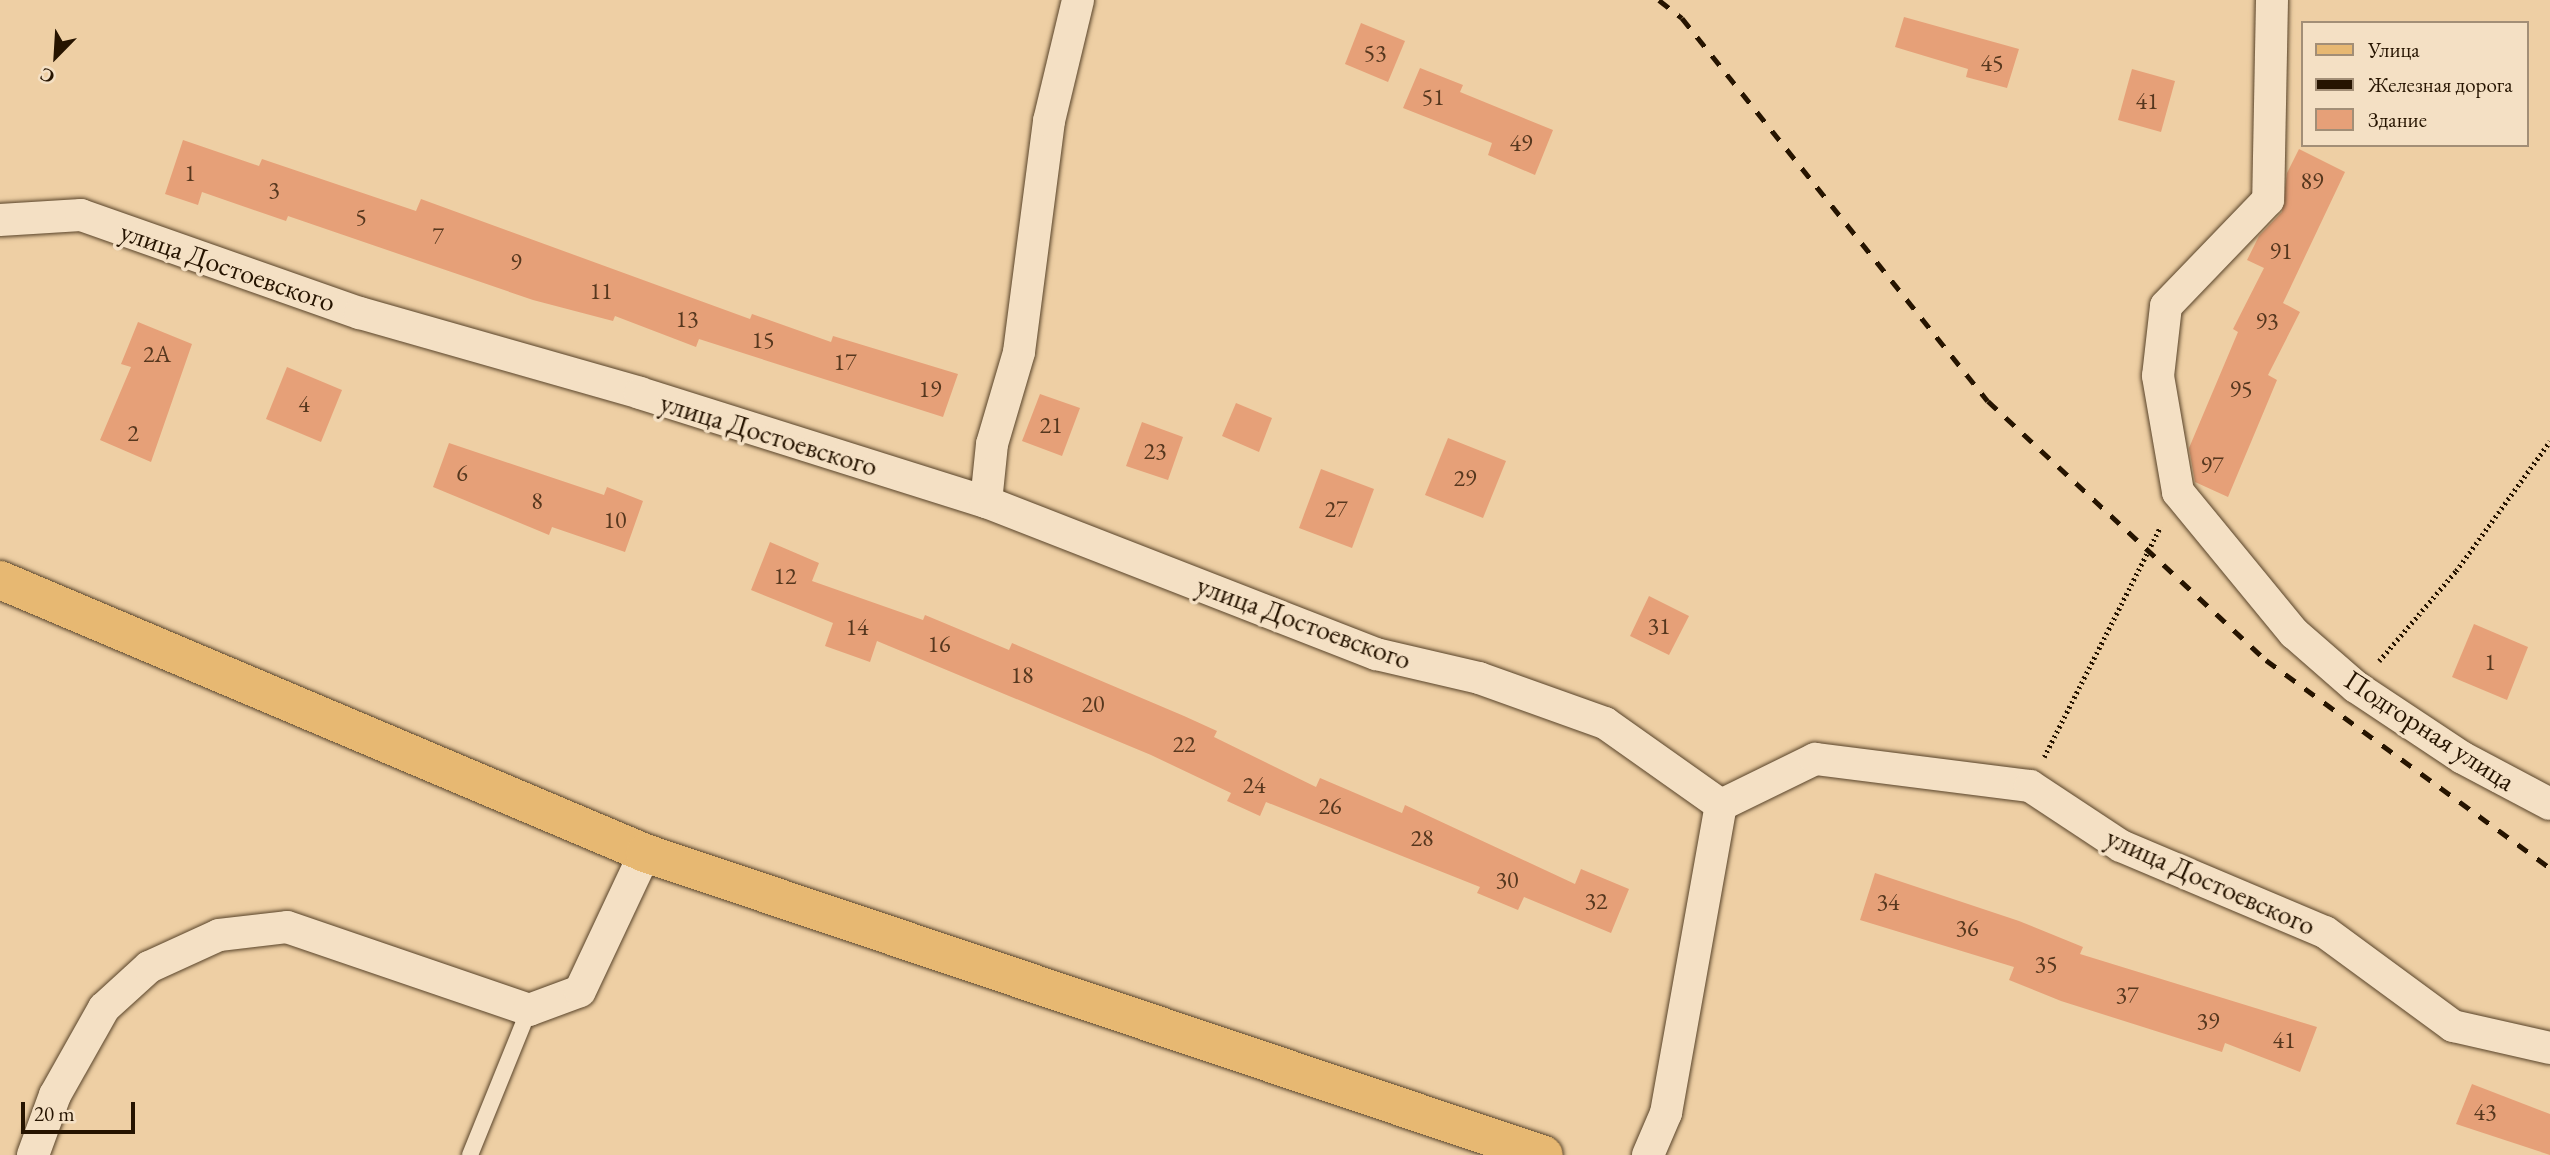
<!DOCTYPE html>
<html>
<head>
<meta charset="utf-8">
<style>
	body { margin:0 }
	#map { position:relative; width:2550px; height:1155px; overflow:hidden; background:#eecfa4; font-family:"EB Garamond",serif }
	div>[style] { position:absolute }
	.building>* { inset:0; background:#e6a078 }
	.path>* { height:4.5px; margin-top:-2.25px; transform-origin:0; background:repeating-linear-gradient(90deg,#261400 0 2px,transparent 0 5.5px) }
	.roads { filter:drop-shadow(0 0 2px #584329) drop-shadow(0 0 2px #584329) }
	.lane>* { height:16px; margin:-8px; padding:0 8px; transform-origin:8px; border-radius:8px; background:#f4e0c4 }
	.street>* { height:32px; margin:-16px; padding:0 16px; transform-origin:16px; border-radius:16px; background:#f4e0c4 }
	.primary>* { height:38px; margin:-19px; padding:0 19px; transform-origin:19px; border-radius:19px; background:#e7b872 }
	.rail>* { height:5px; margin-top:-2.5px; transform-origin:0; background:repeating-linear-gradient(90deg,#261400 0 12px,transparent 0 24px) }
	span { translate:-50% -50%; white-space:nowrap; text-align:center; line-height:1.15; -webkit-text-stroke:7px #f4e0c4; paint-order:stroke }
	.number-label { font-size:24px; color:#56371e }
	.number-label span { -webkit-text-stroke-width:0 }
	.street-label { font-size:28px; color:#261400 }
	.legend { position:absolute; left:2301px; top:21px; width:228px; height:126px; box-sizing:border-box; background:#f4e0c4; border:2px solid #a28e76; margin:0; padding:9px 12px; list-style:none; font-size:21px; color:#261400 }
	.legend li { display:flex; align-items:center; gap:14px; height:35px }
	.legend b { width:35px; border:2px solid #a28e76 }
	.north { position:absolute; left:21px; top:21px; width:70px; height:70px; -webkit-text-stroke:5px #f4e0c4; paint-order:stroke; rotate:204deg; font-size:19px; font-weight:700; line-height:28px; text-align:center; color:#261400 }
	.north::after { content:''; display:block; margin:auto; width:24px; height:32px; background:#261400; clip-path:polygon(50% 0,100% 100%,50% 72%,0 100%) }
	.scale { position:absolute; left:21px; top:1102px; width:114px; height:32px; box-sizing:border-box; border:4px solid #261400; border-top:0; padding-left:9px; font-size:21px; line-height:24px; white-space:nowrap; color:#261400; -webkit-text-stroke:5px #f4e0c4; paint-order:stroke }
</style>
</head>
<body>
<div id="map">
	<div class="building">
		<i style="clip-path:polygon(1904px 17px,2019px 49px,2007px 88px,1966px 77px,1968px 69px,1895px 47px)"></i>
		<i style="clip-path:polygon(1361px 23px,1405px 41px,1388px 82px,1345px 64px)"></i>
		<i style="clip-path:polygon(1420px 68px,1463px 85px,1460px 92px,1553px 130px,1535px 175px,1488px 155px,1492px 143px,1403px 108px)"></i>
		<i style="clip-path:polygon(2132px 69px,2175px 81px,2161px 132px,2118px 120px)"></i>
		<i style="clip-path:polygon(183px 140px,259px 166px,262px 159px,416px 211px,421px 199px,750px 319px,752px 314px,831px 342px,833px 336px,958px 374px,943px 417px,699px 339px,696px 347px,615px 316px,613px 321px,533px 300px,288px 216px,286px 221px,202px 192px,198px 205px,165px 194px)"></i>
		<i style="clip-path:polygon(2299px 149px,2345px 172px,2283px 303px,2300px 312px,2268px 375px,2277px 380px,2228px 497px,2195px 482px,2189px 448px,2238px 332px,2233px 329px,2264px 268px,2247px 260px,2259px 236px,2282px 212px,2287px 173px)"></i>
		<i style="clip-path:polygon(138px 322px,192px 344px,151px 462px,100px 440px,131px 367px,121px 364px)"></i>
		<i style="clip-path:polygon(287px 367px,342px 390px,321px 442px,266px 419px)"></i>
		<i style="clip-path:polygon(1040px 394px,1080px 408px,1062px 456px,1022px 441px)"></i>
		<i style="clip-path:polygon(1236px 403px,1272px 418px,1259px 452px,1222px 436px)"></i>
		<i style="clip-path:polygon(1142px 422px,1183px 437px,1168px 480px,1126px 466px)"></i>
		<i style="clip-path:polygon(1448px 438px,1506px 461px,1483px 518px,1425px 495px)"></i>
		<i style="clip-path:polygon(449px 443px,604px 495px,607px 487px,643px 501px,625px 552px,552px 527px,549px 535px,433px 487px)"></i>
		<i style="clip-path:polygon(1321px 469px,1374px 489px,1352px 548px,1299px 528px)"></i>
		<i style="clip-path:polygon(770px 542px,819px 563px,812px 581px,923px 620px,925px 615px,1009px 650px,1012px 643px,1184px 716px,1217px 731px,1214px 737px,1316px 787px,1320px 778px,1402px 813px,1405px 805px,1575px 884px,1581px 869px,1629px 889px,1611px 933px,1524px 897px,1518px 910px,1477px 893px,1480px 887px,1266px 802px,1260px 816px,1227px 801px,1231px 793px,1151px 755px,877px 641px,870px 662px,825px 646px,833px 623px,751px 590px)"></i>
		<i style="clip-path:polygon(1649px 596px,1689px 616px,1669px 655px,1630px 636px)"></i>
		<i style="clip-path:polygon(2474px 624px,2528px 647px,2507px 700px,2452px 677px)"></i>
		<i style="clip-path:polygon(1875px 873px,2019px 921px,2083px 947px,2080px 954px,2317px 1027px,2300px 1072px,2225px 1043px,2222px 1052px,2061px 1001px,2009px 980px,2014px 967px,1860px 920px)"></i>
		<i style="clip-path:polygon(2472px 1084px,2550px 1114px,2550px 1155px,2456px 1124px)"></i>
	</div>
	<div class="path">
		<i style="left:2379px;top:661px;width:118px;rotate:-49.5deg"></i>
		<i style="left:2456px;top:571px;width:160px;rotate:-54.1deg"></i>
		<i style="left:2044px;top:757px;width:258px;rotate:-63.2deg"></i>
	</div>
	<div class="roads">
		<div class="lane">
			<i style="left:470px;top:1155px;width:157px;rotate:-67.9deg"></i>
		</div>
		<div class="street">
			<i style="left:2272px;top:0;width:200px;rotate:91.1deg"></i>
			<i style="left:2268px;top:200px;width:147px;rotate:133.9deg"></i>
			<i style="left:2166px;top:306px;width:70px;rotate:96.5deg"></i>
			<i style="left:2158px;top:376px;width:118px;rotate:80.2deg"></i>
			<i style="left:2178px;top:492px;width:183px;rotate:50.6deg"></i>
			<i style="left:2294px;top:633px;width:82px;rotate:41.1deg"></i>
			<i style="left:2356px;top:687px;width:128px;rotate:33.6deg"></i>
			<i style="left:2463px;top:758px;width:98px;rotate:27.9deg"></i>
			<i style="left:0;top:220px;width:81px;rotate:-3.5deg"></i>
			<i style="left:81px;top:215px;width:296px;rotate:19.4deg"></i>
			<i style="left:360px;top:313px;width:291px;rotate:15.9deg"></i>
			<i style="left:640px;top:393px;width:363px;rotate:17.5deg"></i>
			<i style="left:986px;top:502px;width:419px;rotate:21.3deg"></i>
			<i style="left:1376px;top:654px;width:106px;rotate:13.1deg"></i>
			<i style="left:1479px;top:678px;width:134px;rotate:19.7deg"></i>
			<i style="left:1605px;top:723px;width:142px;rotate:35.3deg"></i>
			<i style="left:1721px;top:805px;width:105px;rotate:-26.1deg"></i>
			<i style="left:1815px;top:759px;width:217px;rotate:7.2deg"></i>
			<i style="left:2030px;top:786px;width:109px;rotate:33.4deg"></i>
			<i style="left:2121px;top:846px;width:221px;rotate:22.9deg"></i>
			<i style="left:2325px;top:932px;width:159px;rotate:36.3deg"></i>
			<i style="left:2453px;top:1026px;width:99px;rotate:12.8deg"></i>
			<i style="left:986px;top:502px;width:58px;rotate:-84.1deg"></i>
			<i style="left:992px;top:444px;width:96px;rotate:-73.6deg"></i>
			<i style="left:1019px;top:352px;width:233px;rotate:-82.6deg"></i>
			<i style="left:1049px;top:121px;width:124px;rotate:-76.5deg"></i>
			<i style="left:33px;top:1155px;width:64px;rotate:-69.9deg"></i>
			<i style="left:55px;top:1095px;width:100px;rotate:-60.6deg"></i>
			<i style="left:104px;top:1008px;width:61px;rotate:-42.3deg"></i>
			<i style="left:149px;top:967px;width:77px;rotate:-24.6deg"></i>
			<i style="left:219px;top:935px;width:68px;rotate:-6.7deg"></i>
			<i style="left:287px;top:927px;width:256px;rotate:18.9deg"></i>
			<i style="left:529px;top:1010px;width:54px;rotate:-20.4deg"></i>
			<i style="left:580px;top:991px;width:153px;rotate:-64.8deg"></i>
			<i style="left:1648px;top:1155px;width:46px;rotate:-66.8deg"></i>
			<i style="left:1666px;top:1113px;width:313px;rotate:-79.9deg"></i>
		</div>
		<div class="primary">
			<i style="left:0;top:580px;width:700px;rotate:22.94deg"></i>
			<i style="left:645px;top:853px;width:948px;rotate:18.57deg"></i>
		</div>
	</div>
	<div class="rail">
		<i style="left:1659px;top:0;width:29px;rotate:38deg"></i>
		<i style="left:1682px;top:18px;width:490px;rotate:51.4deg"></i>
		<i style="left:1988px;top:401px;width:380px;rotate:43deg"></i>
		<i style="left:2266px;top:660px;width:352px;rotate:36.2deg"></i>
	</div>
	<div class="number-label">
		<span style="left:1375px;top:53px">53</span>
		<span style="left:1992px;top:63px">45</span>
		<span style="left:1433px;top:97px">51</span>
		<span style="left:2147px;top:101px">41</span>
		<span style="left:1521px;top:143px">49</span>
		<span style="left:190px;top:173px">1</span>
		<span style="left:2312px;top:181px">89</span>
		<span style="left:274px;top:190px">3</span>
		<span style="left:361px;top:217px">5</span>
		<span style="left:438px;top:236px">7</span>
		<span style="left:2281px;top:251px">91</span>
		<span style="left:516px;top:262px">9</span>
		<span style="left:601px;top:291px">11</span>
		<span style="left:687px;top:319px">13</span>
		<span style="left:2267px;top:321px">93</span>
		<span style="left:763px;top:340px">15</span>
		<span style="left:157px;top:354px">2А</span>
		<span style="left:845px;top:362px">17</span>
		<span style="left:930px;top:389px">19</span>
		<span style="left:2241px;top:389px">95</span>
		<span style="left:304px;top:404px">4</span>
		<span style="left:1051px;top:425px">21</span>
		<span style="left:133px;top:433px">2</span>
		<span style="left:1155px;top:451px">23</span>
		<span style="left:2212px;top:465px">97</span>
		<span style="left:462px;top:473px">6</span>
		<span style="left:1465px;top:478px">29</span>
		<span style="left:537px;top:501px">8</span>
		<span style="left:1336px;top:509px">27</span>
		<span style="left:615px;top:520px">10</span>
		<span style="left:785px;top:576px">12</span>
		<span style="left:1659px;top:626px">31</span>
		<span style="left:857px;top:627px">14</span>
		<span style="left:939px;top:644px">16</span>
		<span style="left:2490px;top:662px">1</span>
		<span style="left:1022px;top:675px">18</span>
		<span style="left:1093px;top:704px">20</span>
		<span style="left:1184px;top:744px">22</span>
		<span style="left:1254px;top:785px">24</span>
		<span style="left:1330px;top:806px">26</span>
		<span style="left:1422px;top:838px">28</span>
		<span style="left:1507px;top:880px">30</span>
		<span style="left:1596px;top:901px">32</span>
		<span style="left:1888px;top:902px">34</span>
		<span style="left:1967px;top:928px">36</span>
		<span style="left:2046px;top:964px">35</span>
		<span style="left:2127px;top:995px">37</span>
		<span style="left:2208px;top:1021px">39</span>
		<span style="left:2284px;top:1040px">41</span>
		<span style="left:2485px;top:1112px">43</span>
	</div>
	<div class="street-label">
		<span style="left:228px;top:266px;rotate:19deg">улица Достоевского</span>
		<span style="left:769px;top:434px;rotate:17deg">улица Достоевского</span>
		<span style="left:1304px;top:622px;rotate:20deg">улица Достоевского</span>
		<span style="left:2430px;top:730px;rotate:33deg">Подгорная улица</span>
		<span style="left:2211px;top:881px;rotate:24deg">улица Достоевского</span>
	</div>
	<ul class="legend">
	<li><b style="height:9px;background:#e7b872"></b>Улица</li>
	<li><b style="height:9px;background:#261400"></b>Железная дорога</li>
	<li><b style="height:19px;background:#e6a078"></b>Здание</li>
	</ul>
	<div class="north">С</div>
	<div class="scale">20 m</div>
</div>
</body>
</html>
